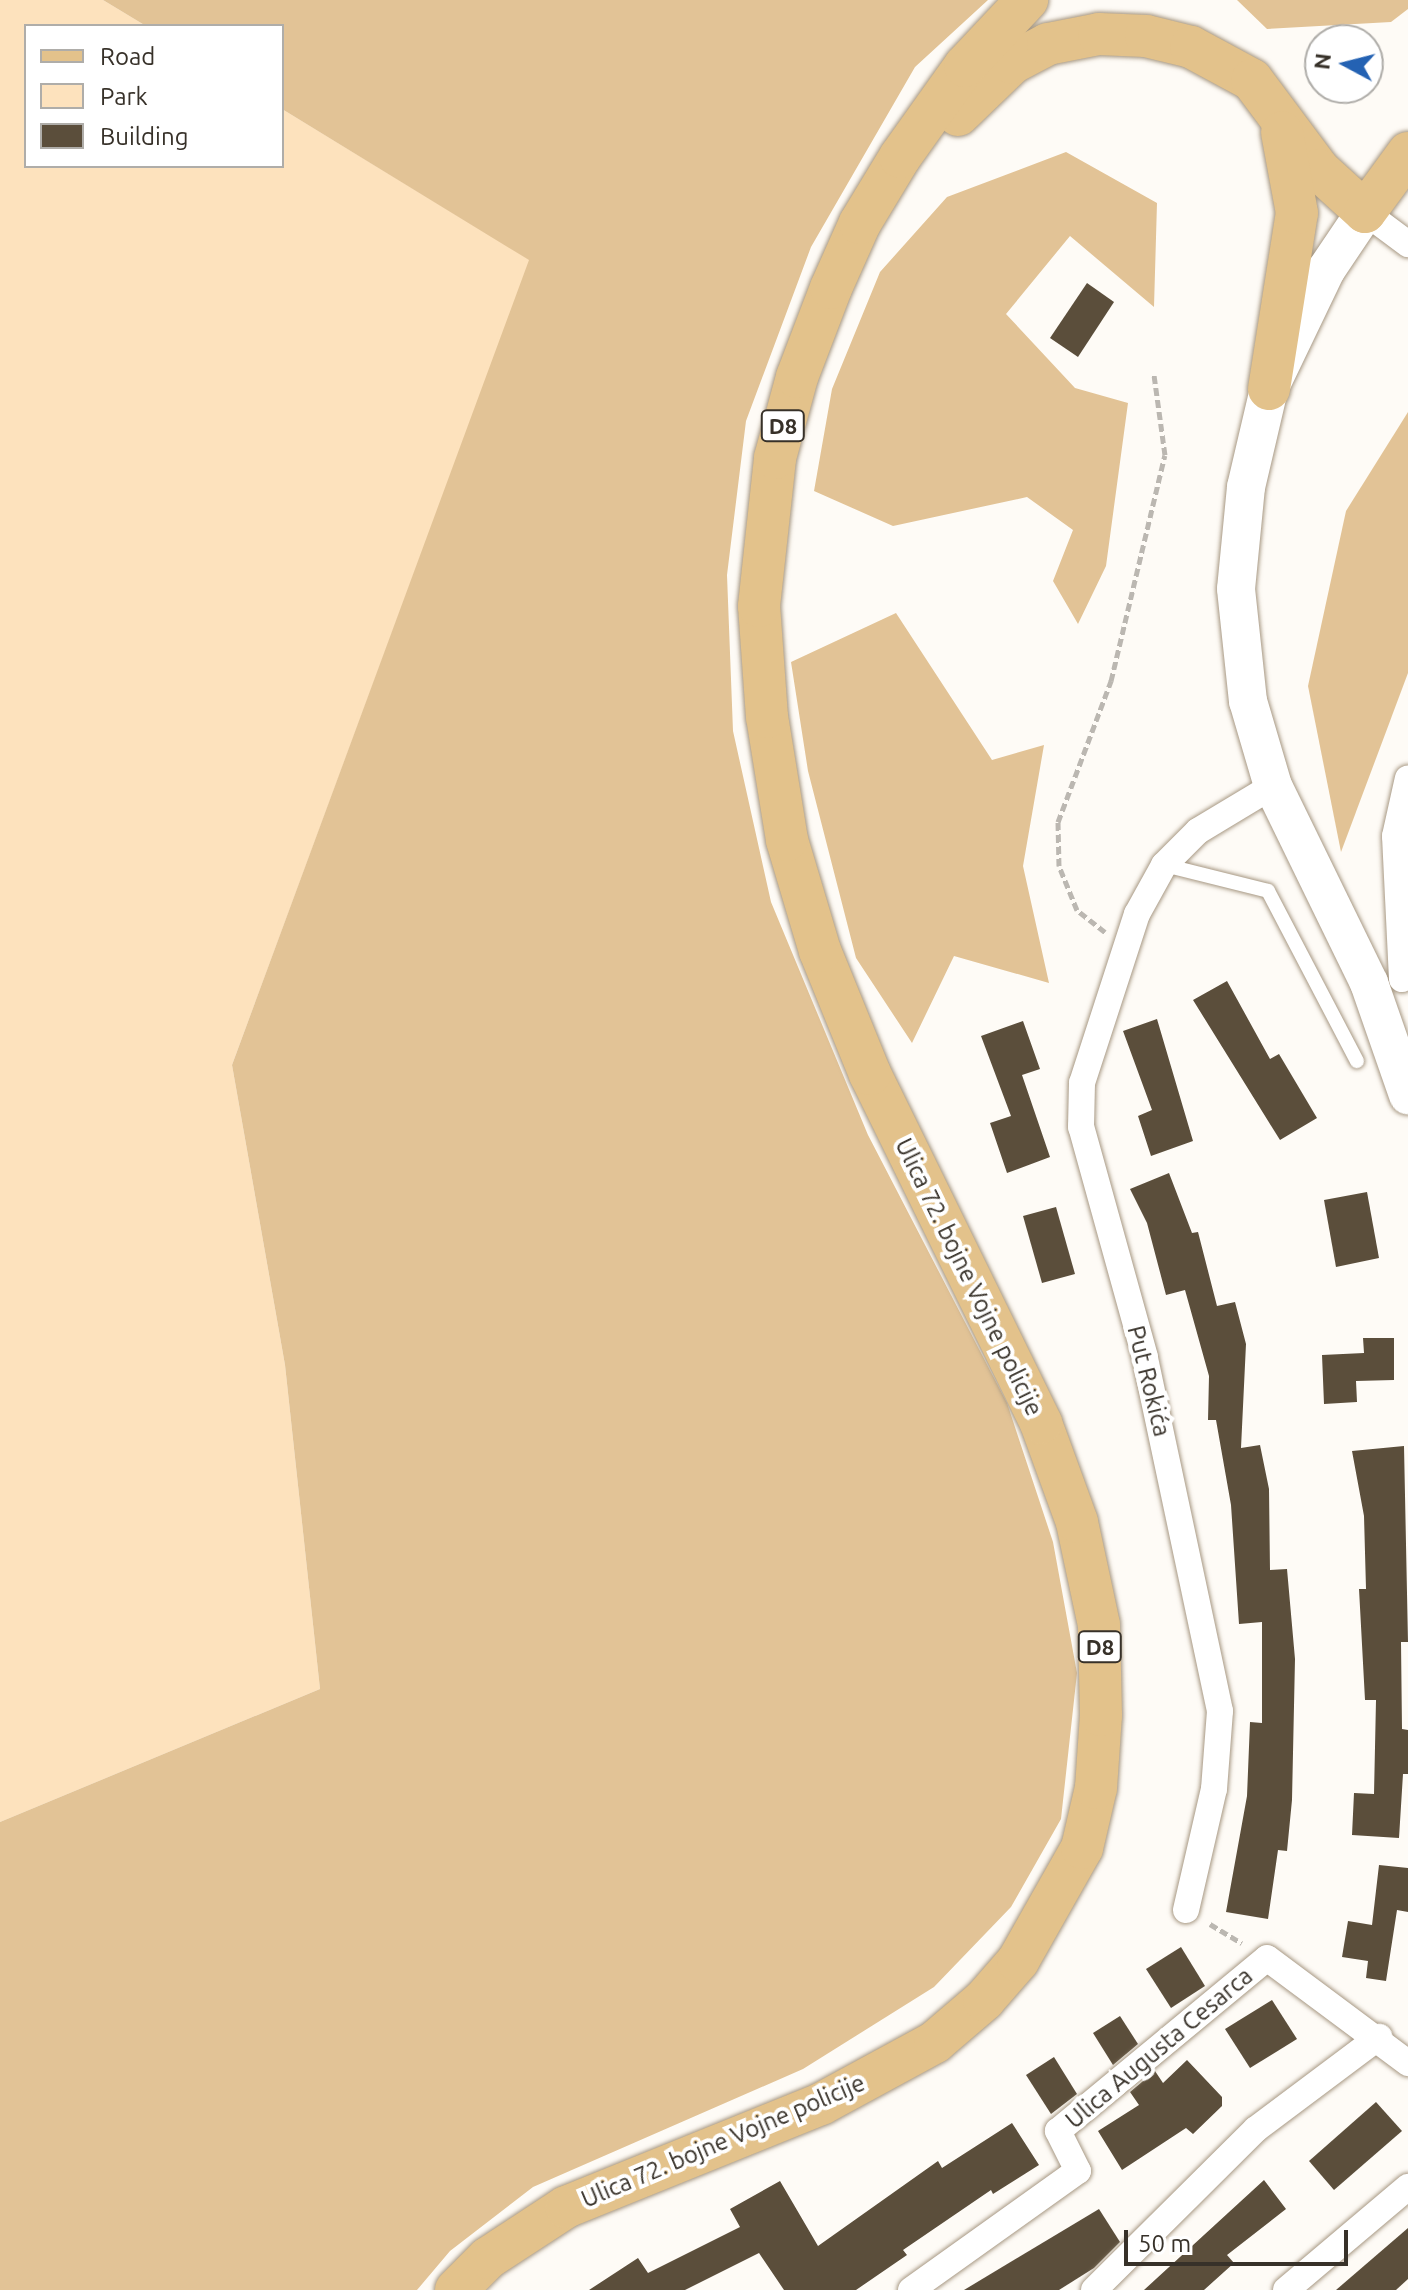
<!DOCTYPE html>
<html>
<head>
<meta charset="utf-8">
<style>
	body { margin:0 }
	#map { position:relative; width:1408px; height:2290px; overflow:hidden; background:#fefbf6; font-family:Ubuntu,sans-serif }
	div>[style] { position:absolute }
	.green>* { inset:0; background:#fde2bd }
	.forest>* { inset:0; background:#e2c396 }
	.building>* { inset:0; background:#5b4e3b }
	.path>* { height:5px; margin-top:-2.5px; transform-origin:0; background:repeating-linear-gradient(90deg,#bbb7b1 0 8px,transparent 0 12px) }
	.roads { filter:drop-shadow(0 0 2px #a79883) drop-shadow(0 0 2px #a79883) }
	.lane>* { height:14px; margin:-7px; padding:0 7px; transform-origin:7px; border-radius:7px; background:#fff }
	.street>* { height:26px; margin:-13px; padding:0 13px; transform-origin:13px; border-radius:13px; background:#fff }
	.secondary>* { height:38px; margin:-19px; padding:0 19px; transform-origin:19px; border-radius:19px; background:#fff }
	.primary>* { height:42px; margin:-21px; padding:0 21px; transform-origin:21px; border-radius:21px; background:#e3c28b }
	span { translate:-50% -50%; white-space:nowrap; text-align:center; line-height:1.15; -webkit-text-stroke:8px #fff; paint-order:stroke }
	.shield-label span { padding:2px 6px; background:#fff; border:2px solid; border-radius:6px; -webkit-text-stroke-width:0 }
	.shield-label { font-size:22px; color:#373129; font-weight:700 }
	.street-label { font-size:24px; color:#373129 }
	.legend { position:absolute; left:24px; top:24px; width:260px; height:144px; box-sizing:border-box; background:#fff; border:2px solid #afada9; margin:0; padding:10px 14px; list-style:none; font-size:24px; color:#373129 }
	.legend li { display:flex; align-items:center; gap:16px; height:40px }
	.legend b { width:40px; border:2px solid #afada9 }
	.north { position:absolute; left:1304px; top:24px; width:80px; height:80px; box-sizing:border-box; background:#fff; border:2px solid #afada9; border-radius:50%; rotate:277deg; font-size:22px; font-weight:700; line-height:32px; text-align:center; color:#373129 }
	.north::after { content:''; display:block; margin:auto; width:28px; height:36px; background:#2462b3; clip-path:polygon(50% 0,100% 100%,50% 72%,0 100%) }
	.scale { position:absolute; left:1124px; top:2230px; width:224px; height:36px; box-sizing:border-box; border:4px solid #373129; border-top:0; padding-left:10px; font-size:24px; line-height:28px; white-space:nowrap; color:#373129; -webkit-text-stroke:6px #fff; paint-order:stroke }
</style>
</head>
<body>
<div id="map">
	<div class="green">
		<i style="clip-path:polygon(0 0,103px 0,146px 26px,26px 26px,26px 166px,282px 166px,282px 109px,530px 260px,232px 1065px,285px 1365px,320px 1689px,0 1822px)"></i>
	</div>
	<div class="forest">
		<i style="clip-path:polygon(103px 0,988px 0,915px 67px,811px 247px,746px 421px,727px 575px,733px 731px,771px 902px,868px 1135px,1007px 1403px,1053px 1542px,1077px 1673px,1061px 1819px,1011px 1907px,934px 1987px,803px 2069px,533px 2187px,450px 2251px,417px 2290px,0 2290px,0 1822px,320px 1689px,285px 1365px,232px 1065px,529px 260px,282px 109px,282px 26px,146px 26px)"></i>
		<i style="clip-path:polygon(1237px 0,1408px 0,1408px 9px,1391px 22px,1267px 29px)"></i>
		<i style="clip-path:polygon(1066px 152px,1157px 203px,1154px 307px,1070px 236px,1006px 314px,1075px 388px,1128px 403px,1106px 566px,1078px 624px,1053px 581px,1073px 530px,1027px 497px,893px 526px,814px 491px,832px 389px,880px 272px,947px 197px)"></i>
		<i style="clip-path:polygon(1408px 412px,1408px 673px,1341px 852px,1308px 686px,1346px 511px)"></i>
		<i style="clip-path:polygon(896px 613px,992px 760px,1044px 745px,1023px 866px,1049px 983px,954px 956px,912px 1043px,856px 958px,808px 771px,791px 662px)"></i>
	</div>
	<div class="building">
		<i style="clip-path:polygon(1087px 283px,1114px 302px,1078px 357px,1050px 338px)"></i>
		<i style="clip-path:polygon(1227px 981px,1270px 1059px,1279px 1054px,1317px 1118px,1280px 1140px,1193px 1000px)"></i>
		<i style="clip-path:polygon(1157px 1019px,1193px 1141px,1151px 1156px,1138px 1116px,1152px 1110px,1123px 1031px)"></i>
		<i style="clip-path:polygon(1023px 1021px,1040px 1069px,1022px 1075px,1050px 1157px,1007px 1173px,990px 1123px,1011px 1116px,981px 1036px)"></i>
		<i style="clip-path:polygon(1169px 1173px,1192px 1233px,1198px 1232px,1217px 1306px,1235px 1302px,1246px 1344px,1241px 1448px,1260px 1445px,1269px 1489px,1270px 1570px,1287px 1569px,1295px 1659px,1292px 1800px,1287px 1851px,1278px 1850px,1268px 1919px,1226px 1912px,1247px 1796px,1250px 1722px,1262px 1723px,1262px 1622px,1239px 1624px,1231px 1505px,1216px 1420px,1208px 1420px,1209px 1376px,1185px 1290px,1166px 1295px,1147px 1223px,1130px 1189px)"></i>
		<i style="clip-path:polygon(1367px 1192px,1379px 1258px,1336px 1267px,1324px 1200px)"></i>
		<i style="clip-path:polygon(1056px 1207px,1075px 1274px,1042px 1283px,1023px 1216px)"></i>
		<i style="clip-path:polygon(1363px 1338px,1394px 1338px,1394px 1380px,1356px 1381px,1357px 1402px,1324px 1404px,1322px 1355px,1364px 1353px)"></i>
		<i style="clip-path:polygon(1404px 1446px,1408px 1642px,1401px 1642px,1402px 1729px,1408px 1730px,1408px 1774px,1403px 1774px,1399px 1838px,1352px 1835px,1354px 1793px,1374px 1794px,1376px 1700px,1365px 1700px,1359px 1589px,1366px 1589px,1364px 1516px,1352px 1451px)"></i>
		<i style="clip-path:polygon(1379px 1865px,1408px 1868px,1408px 1912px,1397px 1910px,1386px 1981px,1366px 1978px,1368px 1961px,1342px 1957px,1348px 1921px,1372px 1925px)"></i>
		<i style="clip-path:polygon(1181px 1947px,1205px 1986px,1171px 2008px,1146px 1969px)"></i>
		<i style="clip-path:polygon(1272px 2000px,1297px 2039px,1250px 2068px,1225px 2029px)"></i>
		<i style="clip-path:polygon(1120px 2016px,1138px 2044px,1113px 2065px,1093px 2033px)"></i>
		<i style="clip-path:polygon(1054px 2057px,1077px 2094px,1051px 2114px,1026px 2075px)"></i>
		<i style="clip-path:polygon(1187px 2060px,1222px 2097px,1222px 2106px,1193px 2134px,1186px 2128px,1122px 2170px,1098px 2131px,1139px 2105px,1130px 2092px,1155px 2071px,1163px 2083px)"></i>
		<i style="clip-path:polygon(1376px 2102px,1402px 2131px,1334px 2190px,1309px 2161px)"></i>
		<i style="clip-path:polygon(1012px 2123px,1039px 2165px,993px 2194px,991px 2190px,903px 2250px,907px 2255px,856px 2290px,784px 2290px,759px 2253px,685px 2290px,589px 2290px,638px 2258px,648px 2273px,740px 2227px,730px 2209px,780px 2181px,818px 2246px,938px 2161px,942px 2168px)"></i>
		<i style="clip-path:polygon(1264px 2180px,1286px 2209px,1227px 2255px,1234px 2263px,1204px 2290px,1144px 2290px)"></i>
		<i style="clip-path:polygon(1099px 2209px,1120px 2242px,1094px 2268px,1059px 2290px,964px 2290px)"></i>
		<i style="clip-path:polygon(1408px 2228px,1408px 2279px,1396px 2290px,1336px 2290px)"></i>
	</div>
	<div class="path">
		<i style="left:1105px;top:932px;width:36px;rotate:-142deg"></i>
		<i style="left:1077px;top:910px;width:48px;rotate:-112.2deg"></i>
		<i style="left:1059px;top:866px;width:44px;rotate:-91.3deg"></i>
		<i style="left:1058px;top:822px;width:151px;rotate:-69.4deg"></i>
		<i style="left:1111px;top:681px;width:232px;rotate:-76.6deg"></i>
		<i style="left:1165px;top:455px;width:81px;rotate:-97.8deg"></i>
		<i style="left:1210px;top:1924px;width:37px;rotate:31deg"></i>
	</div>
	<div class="roads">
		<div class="lane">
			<i style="left:1164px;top:865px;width:107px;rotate:14deg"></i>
			<i style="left:1268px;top:891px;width:192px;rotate:62.4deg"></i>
		</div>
		<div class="street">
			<i style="left:1365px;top:212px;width:54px;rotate:36.7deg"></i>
			<i style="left:1402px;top:979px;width:143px;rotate:-92.8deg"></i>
			<i style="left:1395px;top:836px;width:59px;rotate:-77.4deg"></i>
			<i style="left:1186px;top:1910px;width:124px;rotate:-77deg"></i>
			<i style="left:1214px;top:1789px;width:78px;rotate:-85.6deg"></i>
			<i style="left:1220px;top:1711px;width:362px;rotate:-102deg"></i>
			<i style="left:1145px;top:1357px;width:239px;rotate:-105.5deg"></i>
			<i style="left:1081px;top:1127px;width:44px;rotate:-88.7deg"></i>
			<i style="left:1082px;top:1083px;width:178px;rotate:-72deg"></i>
			<i style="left:1137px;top:914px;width:56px;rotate:-61.1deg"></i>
			<i style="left:1164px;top:865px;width:48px;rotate:-45deg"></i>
			<i style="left:1198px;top:831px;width:87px;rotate:-31deg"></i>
			<i style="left:911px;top:2290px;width:205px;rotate:-35.5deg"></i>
			<i style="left:1078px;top:2171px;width:45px;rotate:-116.6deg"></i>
			<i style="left:1058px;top:2131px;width:271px;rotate:-39.6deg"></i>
			<i style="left:1267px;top:1958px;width:176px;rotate:36.7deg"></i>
			<i style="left:1094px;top:2290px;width:228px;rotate:-44.8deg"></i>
			<i style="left:1256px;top:2129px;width:154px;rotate:-36.8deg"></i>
			<i style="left:1286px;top:2290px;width:160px;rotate:-40.2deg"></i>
		</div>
		<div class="secondary">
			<i style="left:1365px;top:212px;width:70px;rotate:123.9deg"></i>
			<i style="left:1326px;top:270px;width:132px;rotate:115.6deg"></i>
			<i style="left:1269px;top:389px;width:101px;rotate:103.2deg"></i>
			<i style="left:1246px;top:487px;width:102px;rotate:95.6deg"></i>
			<i style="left:1236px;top:589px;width:113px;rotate:83.9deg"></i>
			<i style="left:1248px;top:701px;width:89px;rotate:73.6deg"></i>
			<i style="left:1273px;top:786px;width:219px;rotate:64deg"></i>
			<i style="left:1369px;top:983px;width:119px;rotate:70.8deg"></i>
		</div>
		<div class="primary">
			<i style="left:958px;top:115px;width:75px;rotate:-43.9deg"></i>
			<i style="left:1012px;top:63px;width:41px;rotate:-27.8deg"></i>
			<i style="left:1048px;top:44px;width:52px;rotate:-11.1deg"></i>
			<i style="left:1099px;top:34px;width:47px;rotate:2.4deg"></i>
			<i style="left:1146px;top:36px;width:46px;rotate:13.7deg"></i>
			<i style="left:1191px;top:47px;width:69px;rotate:28.4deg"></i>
			<i style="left:1252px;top:80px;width:112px;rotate:53.3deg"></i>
			<i style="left:1319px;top:170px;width:62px;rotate:42.4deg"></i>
			<i style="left:1365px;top:212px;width:73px;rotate:-53.9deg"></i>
			<i style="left:1269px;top:389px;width:178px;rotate:-81deg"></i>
			<i style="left:1297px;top:213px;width:82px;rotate:-100.5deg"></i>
			<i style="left:456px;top:2290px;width:45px;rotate:-45deg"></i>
			<i style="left:488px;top:2258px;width:93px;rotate:-33.2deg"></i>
			<i style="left:566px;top:2207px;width:275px;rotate:-22deg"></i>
			<i style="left:821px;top:2104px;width:130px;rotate:-28.5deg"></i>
			<i style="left:935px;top:2042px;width:65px;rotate:-40.6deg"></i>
			<i style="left:984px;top:2000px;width:52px;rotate:-48.9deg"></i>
			<i style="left:1018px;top:1961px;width:130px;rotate:-60.5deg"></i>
			<i style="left:1082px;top:1848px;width:62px;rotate:-76.9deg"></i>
			<i style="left:1096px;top:1788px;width:73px;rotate:-86.1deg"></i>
			<i style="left:1101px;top:1715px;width:90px;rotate:-91.3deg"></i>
			<i style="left:1099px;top:1625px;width:105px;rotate:-102.1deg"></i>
			<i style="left:1077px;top:1522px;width:105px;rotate:-110deg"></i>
			<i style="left:1041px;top:1423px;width:389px;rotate:-116.1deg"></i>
			<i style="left:870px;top:1074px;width:133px;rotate:-112.1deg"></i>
			<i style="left:820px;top:951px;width:116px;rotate:-106.6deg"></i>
			<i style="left:787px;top:840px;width:125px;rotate:-99.2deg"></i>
			<i style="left:767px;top:717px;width:111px;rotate:-94.1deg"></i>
			<i style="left:759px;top:606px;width:149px;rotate:-83.8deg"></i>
			<i style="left:775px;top:458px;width:84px;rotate:-74.8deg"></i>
			<i style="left:797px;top:377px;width:95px;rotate:-69.1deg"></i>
			<i style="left:831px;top:288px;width:71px;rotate:-66deg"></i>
			<i style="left:860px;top:223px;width:77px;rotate:-58.8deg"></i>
			<i style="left:900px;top:157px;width:112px;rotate:-54.5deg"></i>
			<i style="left:965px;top:66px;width:91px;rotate:-46.8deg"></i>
		</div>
	</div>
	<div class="shield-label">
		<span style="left:783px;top:426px">D8</span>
		<span style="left:1100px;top:1647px">D8</span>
	</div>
	<div class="street-label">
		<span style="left:969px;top:1277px;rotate:64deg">Ulica 72. bojne Vojne policije</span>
		<span style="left:1149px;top:1381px;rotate:76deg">Put Rokića</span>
		<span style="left:1159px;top:2048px;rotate:-40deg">Ulica Augusta Cesarca</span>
		<span style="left:723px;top:2141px;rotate:-23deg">Ulica 72. bojne Vojne policije</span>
	</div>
	<ul class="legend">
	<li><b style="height:10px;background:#e3c28b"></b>Road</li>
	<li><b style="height:22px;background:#fde2bd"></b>Park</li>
	<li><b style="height:22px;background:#5b4e3b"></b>Building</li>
	</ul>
	<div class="north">N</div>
	<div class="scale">50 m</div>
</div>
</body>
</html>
